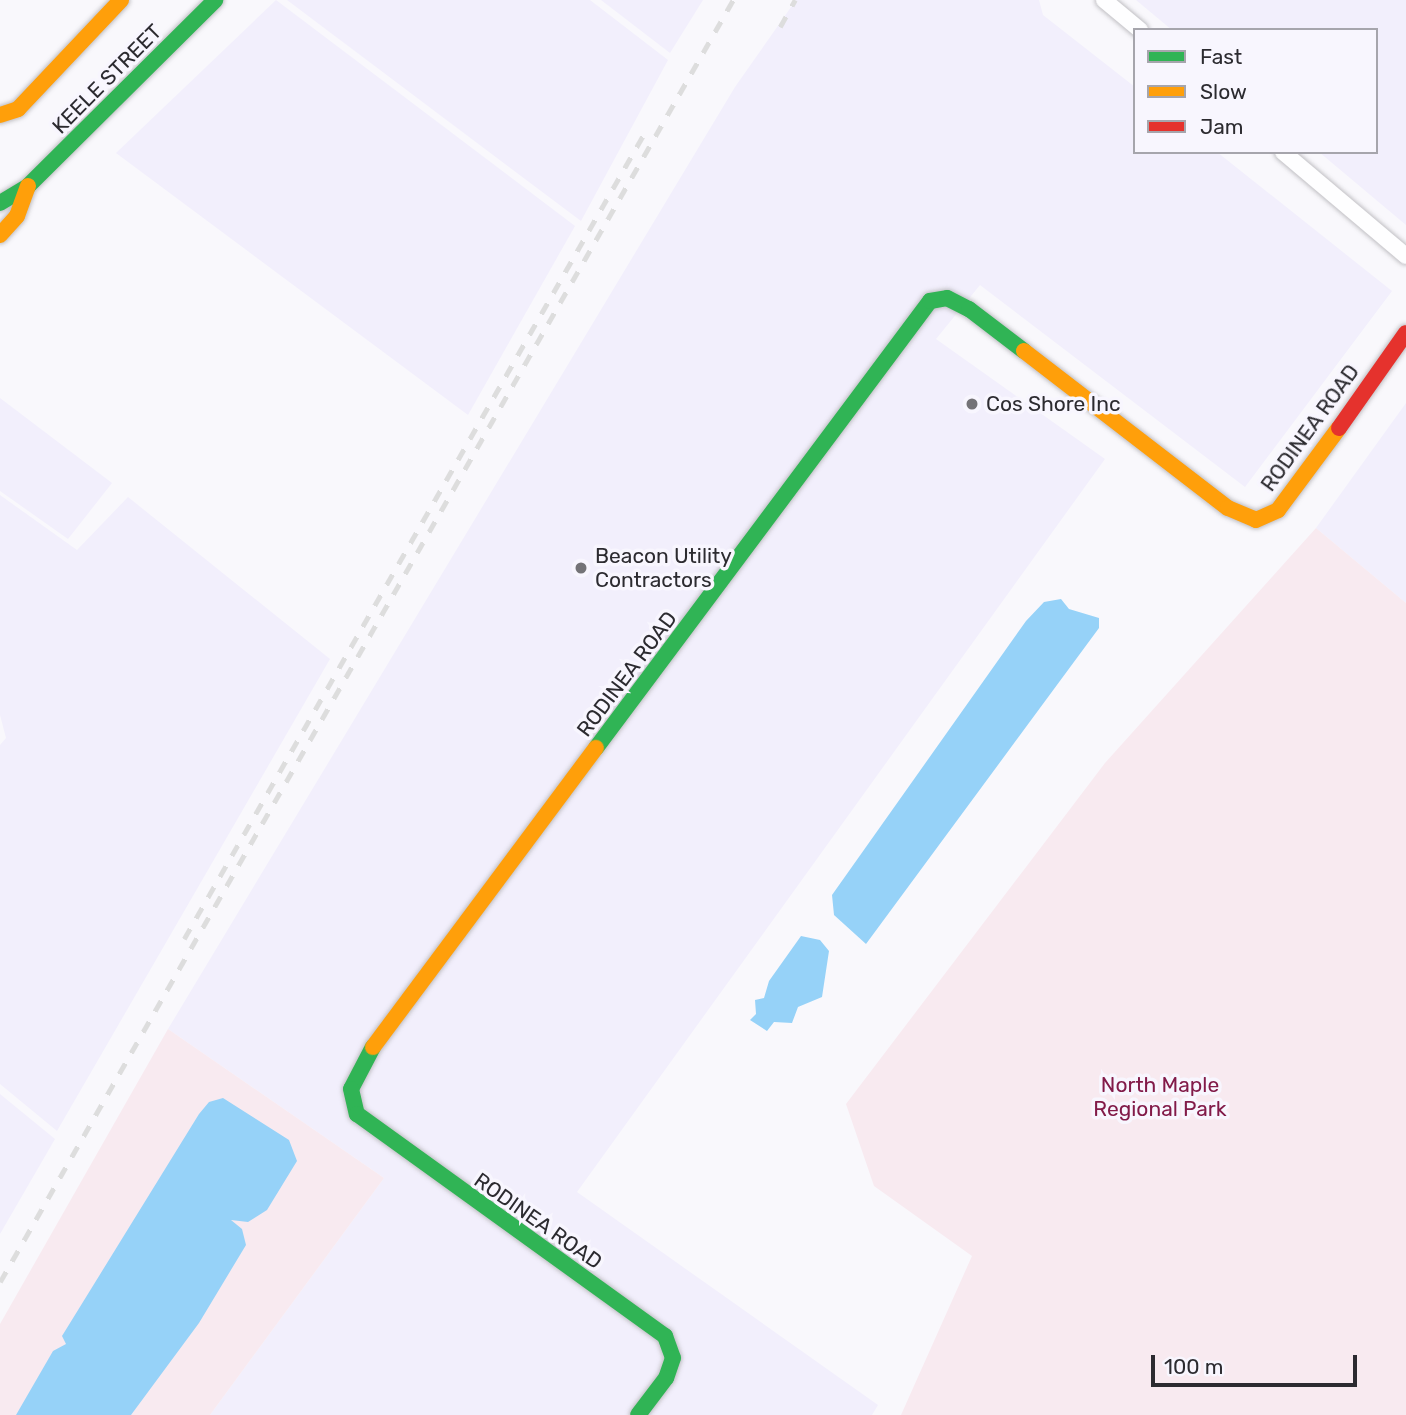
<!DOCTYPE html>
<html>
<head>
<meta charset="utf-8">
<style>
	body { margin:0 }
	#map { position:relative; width:1406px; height:1415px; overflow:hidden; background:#f9f8fc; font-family:Rubik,sans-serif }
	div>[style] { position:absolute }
	.built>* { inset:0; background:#f2effc }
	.green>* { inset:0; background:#f8eaf0 }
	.water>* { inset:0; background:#96d2f8 }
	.roads { filter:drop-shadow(0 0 2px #c1c0c4) drop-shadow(0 0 2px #c1c0c4) }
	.street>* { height:16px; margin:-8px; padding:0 8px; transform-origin:8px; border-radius:8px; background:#fefeff }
	.fast>* { height:16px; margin:-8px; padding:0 8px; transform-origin:8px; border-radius:8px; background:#30b455 }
	.slow>* { height:16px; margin:-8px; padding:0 8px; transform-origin:8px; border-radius:8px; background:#ff9f0a }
	.jam>* { height:16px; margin:-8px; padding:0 8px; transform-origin:8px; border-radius:8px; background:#e5322d }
	.rail>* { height:4.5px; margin-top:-2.25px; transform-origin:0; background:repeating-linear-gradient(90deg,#ddd 0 12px,transparent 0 24px) }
	.dots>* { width:19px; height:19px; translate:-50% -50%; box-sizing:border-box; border:4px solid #f8f6fe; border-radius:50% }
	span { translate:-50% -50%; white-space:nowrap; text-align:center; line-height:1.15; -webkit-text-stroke:7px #f8f6fe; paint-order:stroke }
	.street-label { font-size:21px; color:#2c2b30 }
	.poi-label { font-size:21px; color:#2c2b30 }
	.left { translate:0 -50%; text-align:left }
	.park-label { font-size:21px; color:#821b49 }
	.legend { position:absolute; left:1133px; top:28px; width:245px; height:126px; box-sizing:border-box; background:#f8f6fe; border:2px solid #a6a5ac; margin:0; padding:9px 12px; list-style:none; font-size:21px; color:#2c2b30 }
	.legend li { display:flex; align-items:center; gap:14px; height:35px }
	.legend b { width:35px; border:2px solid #a6a5ac }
	.scale { position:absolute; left:1151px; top:1355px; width:206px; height:32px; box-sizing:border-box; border:4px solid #2c2b30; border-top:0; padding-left:9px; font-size:21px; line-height:24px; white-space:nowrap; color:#2c2b30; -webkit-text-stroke:5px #f8f6fe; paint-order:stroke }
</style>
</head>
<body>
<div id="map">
	<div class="built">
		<i style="clip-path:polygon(276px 0,575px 226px,468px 415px,116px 153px)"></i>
		<i style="clip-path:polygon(287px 0,590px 0,668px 60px,581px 221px)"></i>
		<i style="clip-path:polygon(601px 0,703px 0,670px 53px)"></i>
		<i style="clip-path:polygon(796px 0,1039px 0,1043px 15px,1135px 87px,1135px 152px,1217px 152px,1392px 291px,1245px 487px,980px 285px,936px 339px,1105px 459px,577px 1192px,878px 1405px,872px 1415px,210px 1415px,384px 1178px,168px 1029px,735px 87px)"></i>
		<i style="clip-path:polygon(1136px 0,1406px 0,1406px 225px,1319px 152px,1376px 152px,1376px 30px,1172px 30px)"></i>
		<i style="clip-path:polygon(0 398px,112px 483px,68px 539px,0 491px)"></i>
		<i style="clip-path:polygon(1406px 403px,1406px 603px,1316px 528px)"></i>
		<i style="clip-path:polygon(0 495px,77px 550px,128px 497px,330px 659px,57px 1131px,0 1084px,0 745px,6px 738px,0 715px)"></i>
		<i style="clip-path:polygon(0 1094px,55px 1139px,0 1234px)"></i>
	</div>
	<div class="green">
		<i style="clip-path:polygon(1316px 528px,1406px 603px,1406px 1415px,901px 1415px,972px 1256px,874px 1186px,846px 1104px,1105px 763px)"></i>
		<i style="clip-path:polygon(168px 1029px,384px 1178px,210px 1415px,0 1415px,0 1324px)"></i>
	</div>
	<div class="water">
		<i style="clip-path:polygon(1061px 599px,1069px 609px,1099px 618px,1099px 628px,866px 944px,834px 915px,832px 895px,1026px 621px,1044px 602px)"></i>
		<i style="clip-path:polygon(801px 936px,820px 940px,829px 951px,822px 997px,798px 1007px,792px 1023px,774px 1022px,767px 1031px,750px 1020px,756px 1014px,755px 1000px,764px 998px,769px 981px)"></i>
		<i style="clip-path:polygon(223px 1098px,289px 1140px,297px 1161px,267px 1210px,248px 1222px,231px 1220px,242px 1229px,246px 1245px,199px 1323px,131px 1415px,16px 1415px,53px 1351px,66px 1344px,62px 1336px,199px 1114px,209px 1102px)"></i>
	</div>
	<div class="roads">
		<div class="street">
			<i style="left:1104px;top:0;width:47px;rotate:39.8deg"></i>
			<i style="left:1283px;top:152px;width:161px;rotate:40.2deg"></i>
		</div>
		<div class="fast">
			<i style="left:0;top:203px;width:33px;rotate:-31deg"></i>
			<i style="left:28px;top:186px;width:264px;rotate:-44.8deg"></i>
			<i style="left:596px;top:748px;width:558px;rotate:-53.23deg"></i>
			<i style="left:930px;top:301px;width:17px;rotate:-10deg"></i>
			<i style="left:947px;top:298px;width:25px;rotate:27deg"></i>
			<i style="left:969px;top:309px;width:69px;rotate:37.4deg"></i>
			<i style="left:373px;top:1047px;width:47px;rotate:117.6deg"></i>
			<i style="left:351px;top:1089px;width:26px;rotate:77deg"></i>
			<i style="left:357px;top:1114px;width:380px;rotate:35.8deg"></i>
			<i style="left:665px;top:1336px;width:23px;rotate:70deg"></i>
			<i style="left:673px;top:1358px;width:21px;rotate:109deg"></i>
			<i style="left:666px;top:1378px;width:46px;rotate:127.1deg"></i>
		</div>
		<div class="slow">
			<i style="left:0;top:115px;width:19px;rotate:-18deg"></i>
			<i style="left:18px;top:109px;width:150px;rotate:-46.6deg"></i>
			<i style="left:0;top:235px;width:25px;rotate:-48deg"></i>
			<i style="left:17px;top:216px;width:32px;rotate:-70deg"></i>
			<i style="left:1024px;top:351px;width:257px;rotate:37.6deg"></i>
			<i style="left:1228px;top:508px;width:30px;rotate:23deg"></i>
			<i style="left:1256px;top:520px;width:24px;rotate:-24deg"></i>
			<i style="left:1278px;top:510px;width:102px;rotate:-53.4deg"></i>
			<i style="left:373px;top:1047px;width:373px;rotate:-53.3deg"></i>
		</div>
		<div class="jam">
			<i style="left:1339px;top:428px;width:116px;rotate:-54.8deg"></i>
		</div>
	</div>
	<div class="rail">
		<i style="left:780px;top:27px;width:31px;rotate:-61deg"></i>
		<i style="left:184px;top:939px;width:927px;rotate:-60.26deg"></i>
		<i style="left:0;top:1282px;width:1477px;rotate:-60.24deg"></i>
	</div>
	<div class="dots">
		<i style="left:972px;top:404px;background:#747377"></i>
		<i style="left:581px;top:568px;background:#747377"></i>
	</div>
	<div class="street-label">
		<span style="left:107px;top:79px;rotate:-45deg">KEELE STREET</span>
		<span style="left:1310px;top:428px;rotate:-54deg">RODINEA ROAD</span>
		<span style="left:627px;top:674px;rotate:-53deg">RODINEA ROAD</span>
		<span style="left:538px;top:1221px;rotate:35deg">RODINEA ROAD</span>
	</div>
	<div class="poi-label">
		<span class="left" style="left:986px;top:404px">Cos Shore Inc</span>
		<span class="left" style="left:595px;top:568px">Beacon Utility<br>Contractors</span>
	</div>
	<div class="park-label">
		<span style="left:1160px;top:1097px">North Maple<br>Regional Park</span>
	</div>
	<ul class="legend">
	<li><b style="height:9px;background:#30b455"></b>Fast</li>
	<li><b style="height:9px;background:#ff9f0a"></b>Slow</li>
	<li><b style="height:9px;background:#e5322d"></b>Jam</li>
	</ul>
	<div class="scale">100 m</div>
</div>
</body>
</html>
